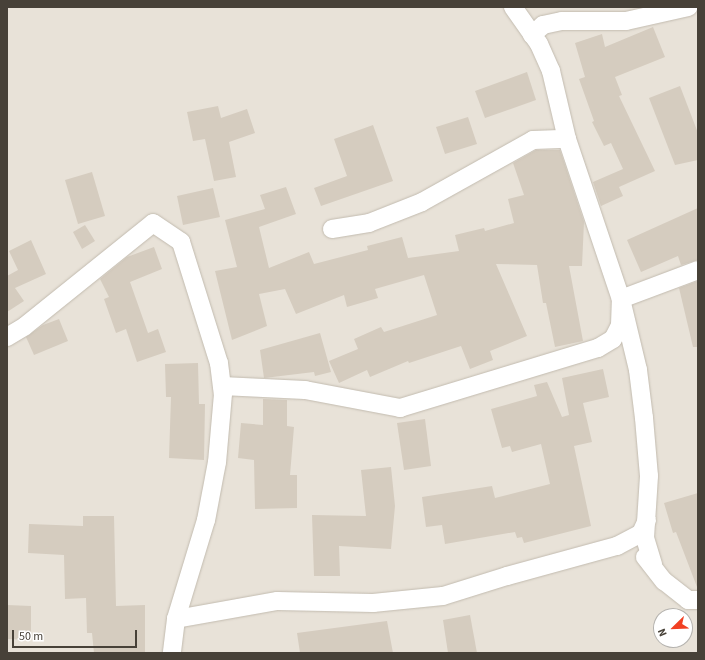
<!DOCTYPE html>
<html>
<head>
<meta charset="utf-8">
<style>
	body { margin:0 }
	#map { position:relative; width:705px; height:660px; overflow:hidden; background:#f4f1e9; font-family:"Source Sans 3",sans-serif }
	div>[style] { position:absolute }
	.residential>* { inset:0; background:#e8e2d8 }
	.building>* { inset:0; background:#d5ccbf }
	.roads { filter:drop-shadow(0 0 1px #c2bbaf) drop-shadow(0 0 1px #c2bbaf) }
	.minor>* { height:18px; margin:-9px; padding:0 9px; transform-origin:9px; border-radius:9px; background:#fff }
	span { translate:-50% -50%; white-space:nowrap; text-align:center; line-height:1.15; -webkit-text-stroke:3px #fff; paint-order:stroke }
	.frame { position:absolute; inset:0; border:8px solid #474138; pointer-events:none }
	.north { position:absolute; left:653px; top:608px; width:40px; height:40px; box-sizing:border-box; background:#fff; border:1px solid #b5b3af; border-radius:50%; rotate:247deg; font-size:11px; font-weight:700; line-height:16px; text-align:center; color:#474138 }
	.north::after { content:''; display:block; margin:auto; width:14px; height:18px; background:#f14023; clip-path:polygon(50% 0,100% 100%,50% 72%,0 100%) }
	.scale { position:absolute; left:12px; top:630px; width:125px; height:18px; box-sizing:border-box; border:2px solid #474138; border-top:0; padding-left:5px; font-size:12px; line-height:14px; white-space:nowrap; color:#474138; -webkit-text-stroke:3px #fff; paint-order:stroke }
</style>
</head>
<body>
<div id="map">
	<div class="residential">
		<i style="clip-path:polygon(evenodd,7px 7px,698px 7px,698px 653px,7px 653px,7px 7px,661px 616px,685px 616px,685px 640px,661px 640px,661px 616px)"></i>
	</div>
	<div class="building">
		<i style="clip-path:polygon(653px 27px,665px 57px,615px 77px,622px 95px,619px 96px,655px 171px,619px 187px,623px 196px,601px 206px,593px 182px,623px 169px,611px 143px,604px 146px,592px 122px,594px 121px,579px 79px,585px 77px,575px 43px,602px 34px,605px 47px)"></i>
		<i style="clip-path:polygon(527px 72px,536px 100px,485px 118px,475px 91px)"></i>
		<i style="clip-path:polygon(680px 86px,698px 133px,698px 160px,675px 165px,649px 98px)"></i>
		<i style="clip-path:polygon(218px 106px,221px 118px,247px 109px,255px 133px,229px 142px,236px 177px,214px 181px,205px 139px,193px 141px,187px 112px)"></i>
		<i style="clip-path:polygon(468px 117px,477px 144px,445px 154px,436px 127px)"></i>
		<i style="clip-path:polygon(373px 125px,393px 181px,321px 206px,314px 188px,347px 176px,334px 139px)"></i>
		<i style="clip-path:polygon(536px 150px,560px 150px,584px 222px,582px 266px,569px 266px,583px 341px,555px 347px,546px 303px,543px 303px,537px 265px,496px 264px,527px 336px,490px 351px,493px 360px,470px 369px,461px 346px,409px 363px,408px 361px,370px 377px,367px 370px,339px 383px,329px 361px,358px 349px,354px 339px,381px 327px,384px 332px,437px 315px,424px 275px,375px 289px,378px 298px,347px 307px,344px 295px,296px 314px,285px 289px,259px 294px,267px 326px,232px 340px,215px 271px,237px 267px,225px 220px,265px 209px,260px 195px,286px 187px,296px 214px,259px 227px,269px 268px,309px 252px,314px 264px,368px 250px,367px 246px,402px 237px,408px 258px,459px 251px,455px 235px,484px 228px,485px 231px,514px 223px,508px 199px,524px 195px,513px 163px)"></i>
		<i style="clip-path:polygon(92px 172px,105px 216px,78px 224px,65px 180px)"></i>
		<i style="clip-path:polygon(213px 188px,220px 217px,183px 225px,177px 196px)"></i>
		<i style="clip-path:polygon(698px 208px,698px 260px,681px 265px,678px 256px,641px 272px,627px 240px)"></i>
		<i style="clip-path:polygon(85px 225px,95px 241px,82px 249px,73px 232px)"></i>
		<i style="clip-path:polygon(31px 240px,46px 274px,15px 288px,24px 301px,7px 312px,7px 276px,18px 270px,9px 251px)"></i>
		<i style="clip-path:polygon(154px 247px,162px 269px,130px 282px,148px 333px,158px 329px,166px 352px,137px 362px,126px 329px,116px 333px,104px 299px,109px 297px,100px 279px,127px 257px)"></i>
		<i style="clip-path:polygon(698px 281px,698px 347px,693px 347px,679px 288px)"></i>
		<i style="clip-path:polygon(59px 319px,68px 341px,34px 355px,26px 337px,43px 325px)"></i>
		<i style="clip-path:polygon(320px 333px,331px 372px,315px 376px,314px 372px,264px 378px,260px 350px)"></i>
		<i style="clip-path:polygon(198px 363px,199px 404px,205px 404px,204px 460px,169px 458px,171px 397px,166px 397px,165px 364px)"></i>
		<i style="clip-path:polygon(603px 369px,609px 397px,583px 403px,592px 442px,574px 446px,591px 526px,524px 543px,522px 537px,517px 538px,515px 532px,445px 544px,442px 525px,426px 527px,422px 497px,492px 486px,495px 498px,550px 484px,541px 444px,512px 452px,510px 446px,502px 448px,491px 409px,537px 396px,534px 385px,547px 382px,562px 417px,569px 415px,562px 378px)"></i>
		<i style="clip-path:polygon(263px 399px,287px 400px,287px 426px,294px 427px,290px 475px,297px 475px,297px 508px,255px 509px,254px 460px,238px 458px,241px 423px,263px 425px)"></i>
		<i style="clip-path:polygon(425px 419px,431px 466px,404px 470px,397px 423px)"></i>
		<i style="clip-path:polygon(391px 467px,395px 506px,391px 549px,339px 546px,340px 576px,314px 576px,312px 515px,366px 516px,361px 470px)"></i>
		<i style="clip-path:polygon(698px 493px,698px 586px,697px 587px,676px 532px,673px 533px,664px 503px)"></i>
		<i style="clip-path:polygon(83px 516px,114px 516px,116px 606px,145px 605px,145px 653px,94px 653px,92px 633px,87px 633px,86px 598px,65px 599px,64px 555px,28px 553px,29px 524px,83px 526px)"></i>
		<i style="clip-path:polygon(7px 605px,31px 606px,31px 640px,7px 639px)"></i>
		<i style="clip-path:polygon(470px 615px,477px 653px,448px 653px,443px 620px)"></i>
		<i style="clip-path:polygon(387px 621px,393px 653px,300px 653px,297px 633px)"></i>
	</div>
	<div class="roads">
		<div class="minor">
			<i style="left:513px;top:7px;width:45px;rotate:54.9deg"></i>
			<i style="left:539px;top:44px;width:30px;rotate:66deg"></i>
			<i style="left:551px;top:71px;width:70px;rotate:76.8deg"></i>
			<i style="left:567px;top:139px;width:169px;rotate:71.4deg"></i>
			<i style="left:621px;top:299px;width:73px;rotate:76.5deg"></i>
			<i style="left:638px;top:370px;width:48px;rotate:82.9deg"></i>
			<i style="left:644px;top:418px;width:58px;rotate:85.1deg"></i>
			<i style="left:649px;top:476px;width:62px;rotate:93.7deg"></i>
			<i style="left:645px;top:538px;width:28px;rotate:73deg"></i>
			<i style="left:532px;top:35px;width:15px;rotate:-42deg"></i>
			<i style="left:543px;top:25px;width:19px;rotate:-12deg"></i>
			<i style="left:562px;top:21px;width:64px"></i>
			<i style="left:626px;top:21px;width:64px;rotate:-12.7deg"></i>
			<i style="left:332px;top:229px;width:37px;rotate:-9deg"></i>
			<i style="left:369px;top:223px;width:57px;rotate:-21.6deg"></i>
			<i style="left:422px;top:202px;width:127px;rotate:-29.2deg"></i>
			<i style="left:533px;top:140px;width:34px;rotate:-2deg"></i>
			<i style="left:7px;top:337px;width:21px;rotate:-31deg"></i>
			<i style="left:25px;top:326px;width:164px;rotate:-38.8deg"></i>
			<i style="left:153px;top:223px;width:34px;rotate:34deg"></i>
			<i style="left:181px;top:242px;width:127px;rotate:72.6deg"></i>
			<i style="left:219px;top:363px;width:31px;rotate:83deg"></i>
			<i style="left:223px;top:394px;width:68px;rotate:95deg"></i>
			<i style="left:217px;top:462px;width:59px;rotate:100.7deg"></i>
			<i style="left:206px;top:520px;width:103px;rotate:106.9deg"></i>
			<i style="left:176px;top:619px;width:34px;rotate:97deg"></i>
			<i style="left:222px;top:386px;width:83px;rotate:2.8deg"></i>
			<i style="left:305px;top:390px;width:97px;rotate:10.7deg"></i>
			<i style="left:400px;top:408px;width:207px;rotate:-16.9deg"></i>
			<i style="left:598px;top:348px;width:17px;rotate:-31deg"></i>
			<i style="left:613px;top:339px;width:16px;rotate:-63deg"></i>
			<i style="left:620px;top:325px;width:26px;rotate:-88deg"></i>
			<i style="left:621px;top:299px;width:82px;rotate:-20.6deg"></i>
			<i style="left:645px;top:557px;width:31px;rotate:52deg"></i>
			<i style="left:664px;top:581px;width:31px;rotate:38deg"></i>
			<i style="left:688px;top:600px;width:10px"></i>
			<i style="left:176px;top:619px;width:103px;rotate:-10.1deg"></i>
			<i style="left:277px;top:601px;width:96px;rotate:1.2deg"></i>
			<i style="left:373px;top:603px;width:70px;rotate:-5.7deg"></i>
			<i style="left:443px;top:596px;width:67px;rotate:-17.4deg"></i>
			<i style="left:507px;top:576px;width:114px;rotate:-15.3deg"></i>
			<i style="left:617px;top:546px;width:27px;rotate:-28deg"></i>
			<i style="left:641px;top:533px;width:14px;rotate:-65deg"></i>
		</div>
	</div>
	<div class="frame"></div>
	<div class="north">N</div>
	<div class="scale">50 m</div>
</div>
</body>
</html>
